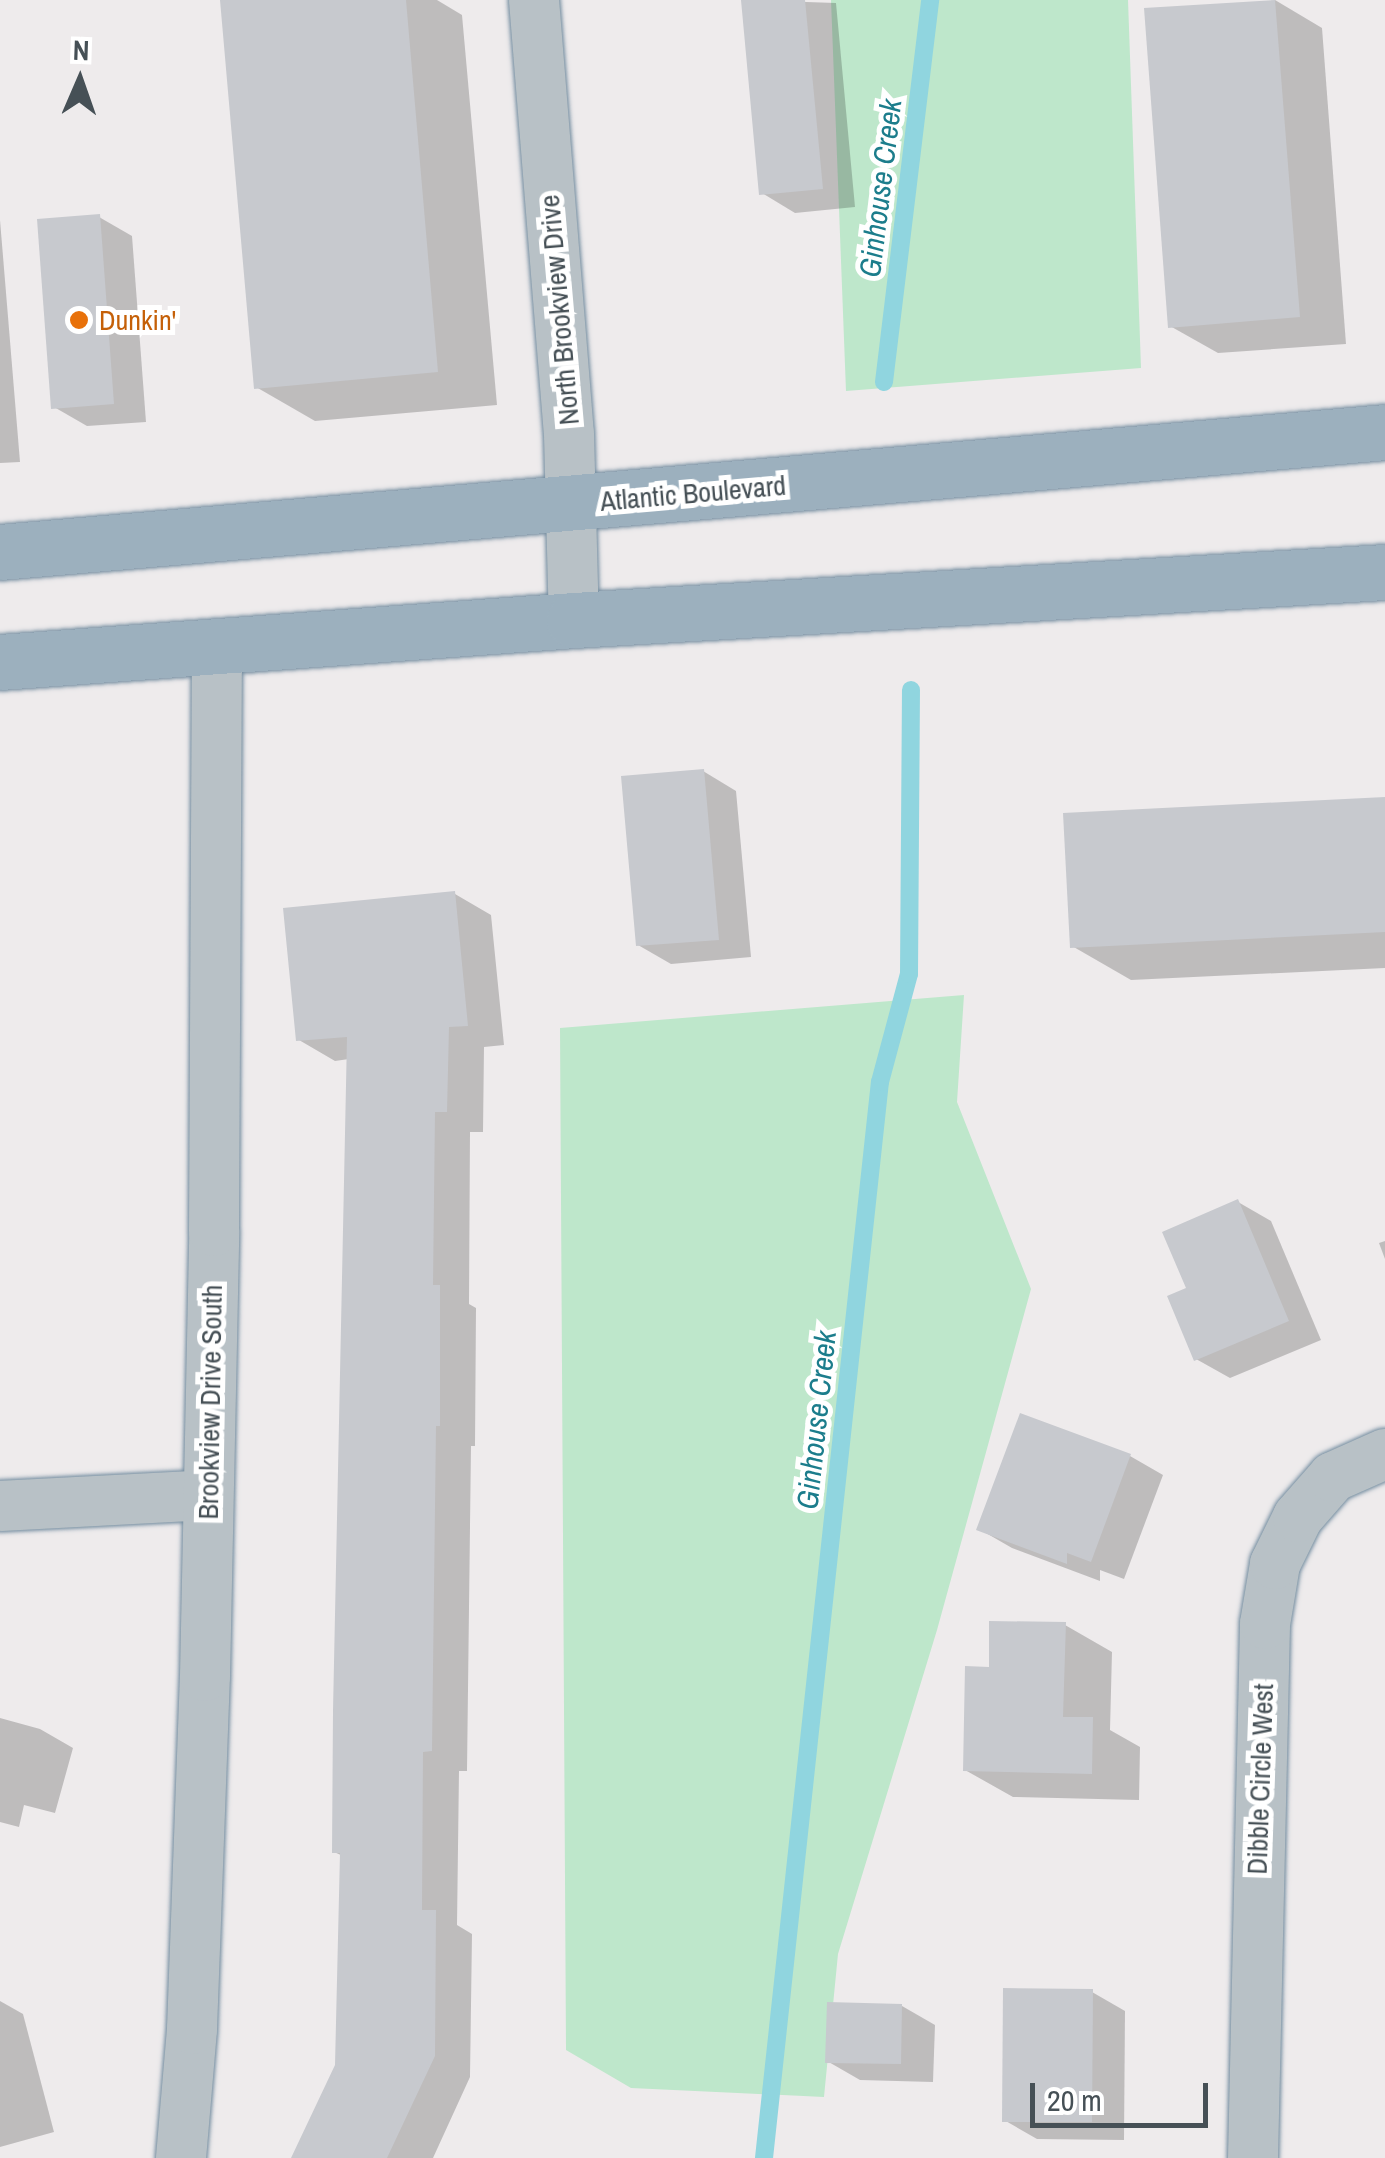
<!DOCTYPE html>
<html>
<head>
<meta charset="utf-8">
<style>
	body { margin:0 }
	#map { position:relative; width:1385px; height:2158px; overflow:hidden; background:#eeebec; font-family:"Archivo Narrow",sans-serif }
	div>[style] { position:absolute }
	.green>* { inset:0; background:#bee7cb }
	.shadow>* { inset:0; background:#0003 }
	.stream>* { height:18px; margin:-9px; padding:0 9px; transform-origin:9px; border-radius:9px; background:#90d5df }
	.building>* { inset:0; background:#c7c9ce }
	.roads { filter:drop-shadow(0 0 2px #748da0) drop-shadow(0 0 2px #748da0) }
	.minor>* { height:50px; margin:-25px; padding:0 25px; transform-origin:25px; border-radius:25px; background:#b8c1c6 }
	.trunk>* { height:55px; margin:-27.5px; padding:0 27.5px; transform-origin:27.5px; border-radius:27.5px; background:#9cb0be }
	.dots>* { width:28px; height:28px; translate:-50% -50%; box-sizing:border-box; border:5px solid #fff; border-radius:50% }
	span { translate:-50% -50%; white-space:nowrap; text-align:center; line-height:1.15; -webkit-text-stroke:10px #fff; paint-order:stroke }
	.street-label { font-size:28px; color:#465056 }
	.food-label { font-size:28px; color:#c56008 }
	.left { translate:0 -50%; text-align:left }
	.water-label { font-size:30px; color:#1c7d8c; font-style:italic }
	.north { position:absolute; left:30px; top:30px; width:100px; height:100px; -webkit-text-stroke:8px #fff; paint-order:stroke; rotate:2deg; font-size:28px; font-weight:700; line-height:40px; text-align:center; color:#465056 }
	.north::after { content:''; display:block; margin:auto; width:35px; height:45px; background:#465056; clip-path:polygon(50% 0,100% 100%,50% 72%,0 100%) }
	.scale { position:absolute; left:1030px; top:2083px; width:178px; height:45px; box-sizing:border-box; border:5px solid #465056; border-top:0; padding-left:12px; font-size:30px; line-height:35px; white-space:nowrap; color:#465056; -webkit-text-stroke:8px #fff; paint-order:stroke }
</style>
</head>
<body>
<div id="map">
	<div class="green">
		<i style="clip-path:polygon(831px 0,1128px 0,1141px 368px,846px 391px)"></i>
		<i style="clip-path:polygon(964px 995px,957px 1102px,1031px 1289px,937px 1630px,838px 1954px,824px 2097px,631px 2088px,566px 2050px,560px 1028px)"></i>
	</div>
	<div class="shadow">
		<i style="clip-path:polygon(222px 0,437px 0,462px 15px,497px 405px,315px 421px,256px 387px)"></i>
		<i style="clip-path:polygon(744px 0,836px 3px,855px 207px,795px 213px,762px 193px)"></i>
		<i style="clip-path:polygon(1275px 0,1322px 28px,1346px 344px,1218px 353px,1170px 326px)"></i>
		<i style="clip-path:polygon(99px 217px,132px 236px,146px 422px,87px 426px,54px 407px)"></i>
		<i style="clip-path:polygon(0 220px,20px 462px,0 463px)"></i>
		<i style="clip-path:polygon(703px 771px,736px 791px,751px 957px,671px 964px,638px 945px)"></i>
		<i style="clip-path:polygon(1385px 799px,1385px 968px,1131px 980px,1072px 946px)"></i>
		<i style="clip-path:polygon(455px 894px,491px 915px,504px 1045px,484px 1047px,483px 1132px,470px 1132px,469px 1304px,476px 1308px,475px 1446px,471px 1446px,467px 1771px,459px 1771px,457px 1925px,472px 1934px,470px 2077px,433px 2158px,294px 2158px,338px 2065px,343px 1856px,334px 1852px,349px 1059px,335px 1061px,299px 1040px)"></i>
		<i style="clip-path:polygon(1238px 1202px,1271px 1221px,1321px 1340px,1230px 1378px,1196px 1359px,1189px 1290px)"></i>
		<i style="clip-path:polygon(1385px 1241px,1385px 1259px,1379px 1243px)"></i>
		<i style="clip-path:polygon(1130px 1456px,1163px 1475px,1124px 1579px,1100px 1570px,1100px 1581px,1012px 1548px,979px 1529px)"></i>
		<i style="clip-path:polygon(1065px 1625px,1112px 1652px,1110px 1730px,1140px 1747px,1139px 1800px,1013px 1797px,965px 1770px)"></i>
		<i style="clip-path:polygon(0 1718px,40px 1729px,73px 1748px,55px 1813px,24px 1805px,19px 1827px,0 1822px)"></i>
		<i style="clip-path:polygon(1092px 1992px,1125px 2011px,1124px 2140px,1037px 2139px,1004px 2120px)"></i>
		<i style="clip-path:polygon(0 2001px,23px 2014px,54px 2132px,0 2147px)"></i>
		<i style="clip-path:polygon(902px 2006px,935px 2025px,933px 2082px,860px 2080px,827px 2061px)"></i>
	</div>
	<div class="stream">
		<i style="left:884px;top:382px;width:385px;rotate:-83.1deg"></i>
		<i style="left:764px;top:2158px;width:1082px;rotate:-83.85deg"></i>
		<i style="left:880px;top:1082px;width:112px;rotate:-75deg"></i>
		<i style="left:909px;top:974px;width:284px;rotate:-89.6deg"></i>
	</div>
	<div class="building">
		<i style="clip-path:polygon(220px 0,406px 0,438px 372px,254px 389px)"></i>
		<i style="clip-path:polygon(741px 0,805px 0,823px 189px,759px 195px)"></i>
		<i style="clip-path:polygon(1275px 0,1300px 317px,1168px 328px,1144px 8px)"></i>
		<i style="clip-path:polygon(100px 214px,114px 404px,51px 409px,37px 219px)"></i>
		<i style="clip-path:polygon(704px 769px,719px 940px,636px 946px,621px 776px)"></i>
		<i style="clip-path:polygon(1385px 797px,1385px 932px,1070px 948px,1063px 813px)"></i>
		<i style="clip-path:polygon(455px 891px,468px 1026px,449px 1027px,447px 1112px,435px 1112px,433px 1285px,440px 1285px,440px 1426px,436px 1426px,432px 1751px,423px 1752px,422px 1910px,436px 1910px,435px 2056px,387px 2158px,291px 2158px,335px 2065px,340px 1853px,332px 1853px,333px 1711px,347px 1037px,296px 1041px,283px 908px)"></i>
		<i style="clip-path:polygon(1238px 1199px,1289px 1321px,1194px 1361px,1167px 1296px,1186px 1288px,1162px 1232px)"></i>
		<i style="clip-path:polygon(1020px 1413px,1131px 1454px,1091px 1562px,1067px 1553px,1067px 1564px,976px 1530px)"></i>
		<i style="clip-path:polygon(989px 1621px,1066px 1622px,1063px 1717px,1093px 1717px,1092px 1774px,963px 1771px,965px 1666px,989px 1667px)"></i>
		<i style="clip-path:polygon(1003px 1988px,1093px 1989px,1092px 2122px,1002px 2122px)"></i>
		<i style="clip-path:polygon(827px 2002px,902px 2004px,901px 2064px,825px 2063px)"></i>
	</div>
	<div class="roads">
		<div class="minor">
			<i style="left:534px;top:0;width:435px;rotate:85.4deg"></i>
			<i style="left:569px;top:434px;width:186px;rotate:88.5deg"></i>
			<i style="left:0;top:1506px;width:207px;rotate:-3deg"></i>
			<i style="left:181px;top:2158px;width:129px;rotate:-85.1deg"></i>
			<i style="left:192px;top:2029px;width:353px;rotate:-87.9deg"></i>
			<i style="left:205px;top:1676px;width:445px;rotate:-88.8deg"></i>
			<i style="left:214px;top:1231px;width:586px;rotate:-89.71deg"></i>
			<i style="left:1253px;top:2158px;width:534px;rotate:-88.71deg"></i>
			<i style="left:1265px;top:1624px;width:61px;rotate:-80.5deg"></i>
			<i style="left:1275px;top:1564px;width:52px;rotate:-63.9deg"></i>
			<i style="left:1298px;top:1517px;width:53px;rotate:-48.8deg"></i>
			<i style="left:1333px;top:1477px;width:57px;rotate:-23.9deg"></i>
		</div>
		<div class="trunk">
			<i style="left:0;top:552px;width:1390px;rotate:-4.95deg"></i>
			<i style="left:0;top:662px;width:576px;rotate:-4.18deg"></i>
			<i style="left:574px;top:620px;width:812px;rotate:-3.39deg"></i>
		</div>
	</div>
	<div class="dots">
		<i style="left:79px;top:320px;background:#e8710a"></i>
	</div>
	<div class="street-label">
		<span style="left:559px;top:310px;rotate:-95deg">North Brookview Drive</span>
		<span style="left:693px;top:493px;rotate:-5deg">Atlantic Boulevard</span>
		<span style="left:210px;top:1402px;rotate:-89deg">Brookview Drive South</span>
		<span style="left:1260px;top:1779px;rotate:-88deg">Dibble Circle West</span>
	</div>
	<div class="food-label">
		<span class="left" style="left:99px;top:320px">Dunkin'</span>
	</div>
	<div class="water-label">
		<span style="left:880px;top:188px;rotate:-83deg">Ginhouse Creek</span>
		<span style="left:816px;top:1420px;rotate:-84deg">Ginhouse Creek</span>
	</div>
	<div class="north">N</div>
	<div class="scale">20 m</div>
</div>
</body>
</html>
